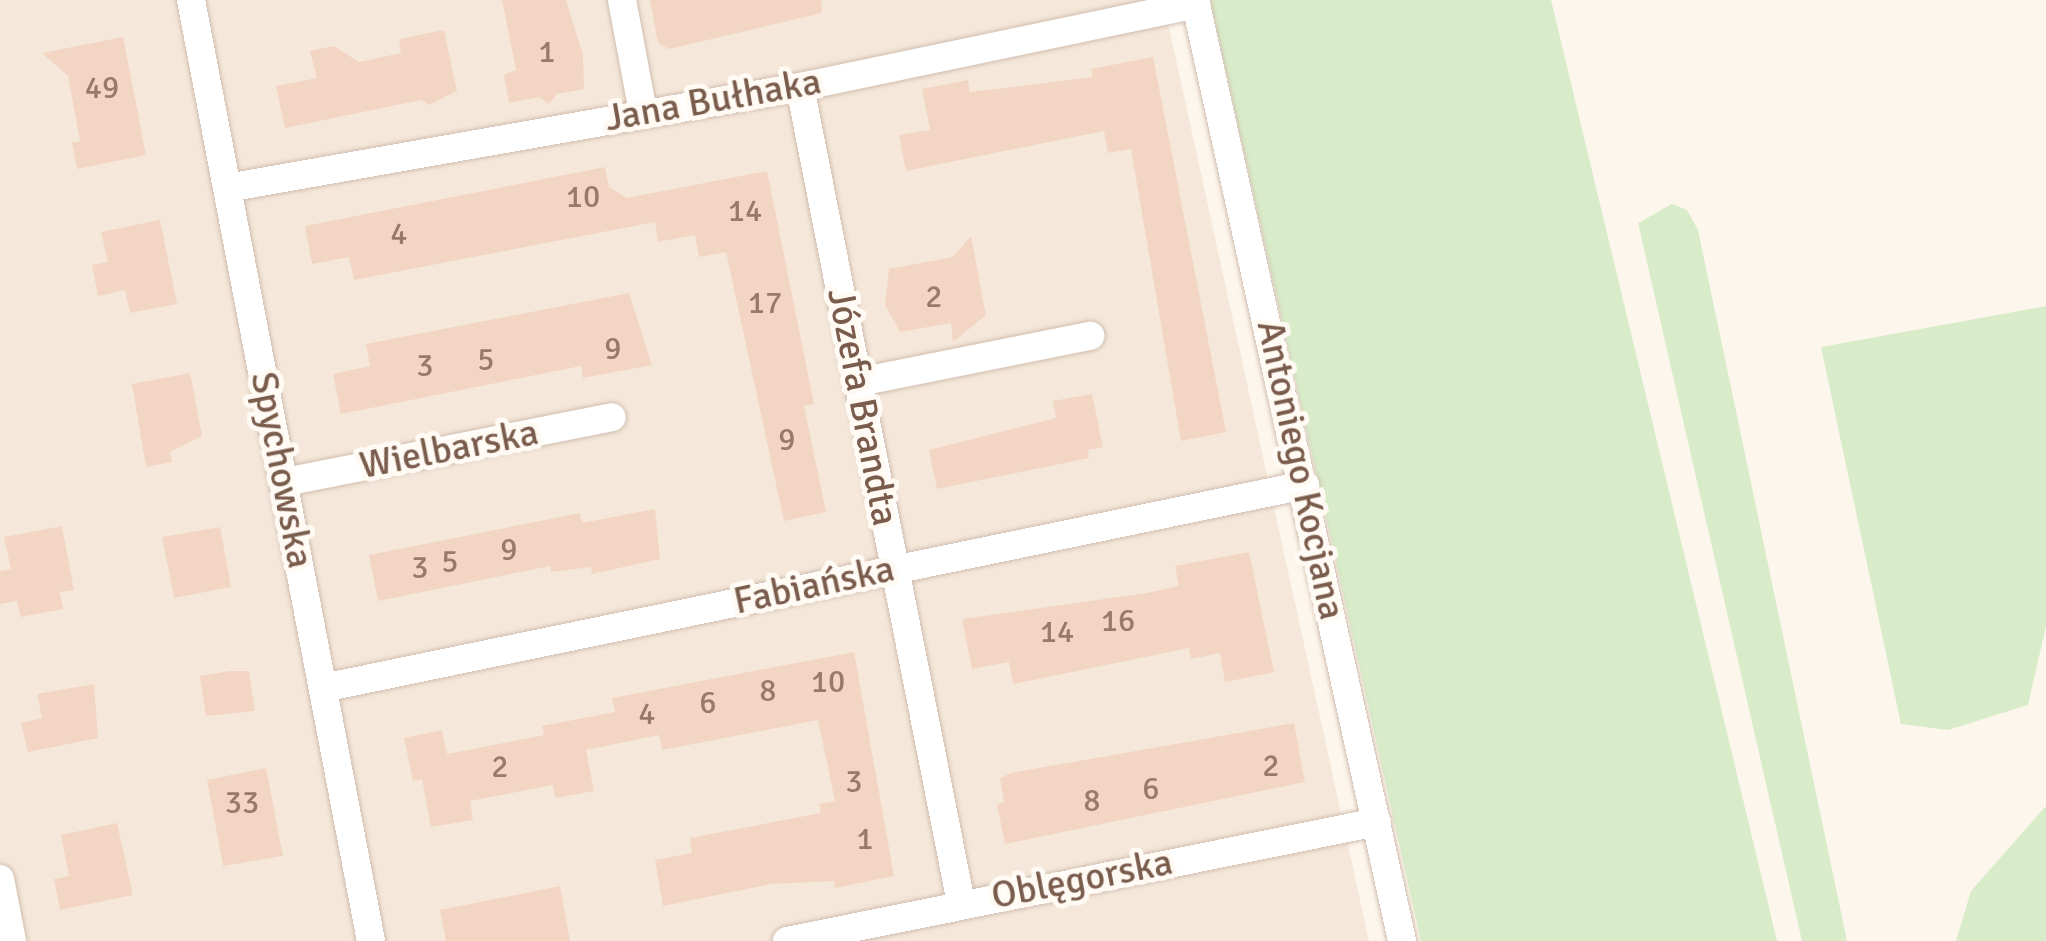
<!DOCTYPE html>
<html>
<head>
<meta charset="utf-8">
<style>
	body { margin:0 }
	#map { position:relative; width:2046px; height:941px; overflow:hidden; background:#fdf6ec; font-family:Signika,sans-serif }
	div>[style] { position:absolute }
	.residential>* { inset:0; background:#f5e8da }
	.green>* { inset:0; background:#d8ecc9 }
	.building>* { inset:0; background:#f3d5c3 }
	.roads { filter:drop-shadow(0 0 2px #d1beb0) drop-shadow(0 0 2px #d1beb0) }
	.street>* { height:28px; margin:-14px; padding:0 14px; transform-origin:14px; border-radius:14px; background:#fff }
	span { translate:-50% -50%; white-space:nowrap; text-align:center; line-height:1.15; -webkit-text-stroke:10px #fffaf3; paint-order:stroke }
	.number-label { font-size:32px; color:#987a6a }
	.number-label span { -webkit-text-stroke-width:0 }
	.street-label { font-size:38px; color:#7a5c4d }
</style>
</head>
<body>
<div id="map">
	<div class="residential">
		<i style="clip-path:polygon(0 0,1163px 0,1369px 941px,0 941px)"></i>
	</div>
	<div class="green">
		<i style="clip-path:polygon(1210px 0,1551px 0,1777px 941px,1421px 941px)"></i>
		<i style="clip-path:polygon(1672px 204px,1687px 210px,1698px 230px,1847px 941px,1802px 941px,1638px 223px)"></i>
		<i style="clip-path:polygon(2046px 306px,2046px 626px,2028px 705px,1948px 730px,1901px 724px,1821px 347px)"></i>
		<i style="clip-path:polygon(2046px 806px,2046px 941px,1956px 941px,1971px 891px)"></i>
	</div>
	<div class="building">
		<i style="clip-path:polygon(502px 0,566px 0,583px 55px,584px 89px,557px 94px,549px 104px,539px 97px,509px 103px,504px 75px,516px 70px)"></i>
		<i style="clip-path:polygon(650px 0,821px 0,822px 13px,669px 49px,658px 43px)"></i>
		<i style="clip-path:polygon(444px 30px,457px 91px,429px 105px,421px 100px,285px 128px,276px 86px,317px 78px,310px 51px,334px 46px,359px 62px,401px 53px,399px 39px)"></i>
		<i style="clip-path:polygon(123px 37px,146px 155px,77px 169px,72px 143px,80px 141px,68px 76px,42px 53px)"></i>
		<i style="clip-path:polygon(1153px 57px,1226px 432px,1181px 441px,1131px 149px,1108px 153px,1104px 131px,906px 171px,899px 135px,930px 130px,922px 89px,968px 80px,970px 92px,1093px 77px,1091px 69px)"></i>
		<i style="clip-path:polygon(605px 167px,609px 187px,627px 198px,767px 171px,814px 404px,804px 406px,826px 512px,784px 521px,726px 252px,699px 257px,695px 235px,658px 242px,655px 222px,354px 280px,349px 257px,312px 264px,305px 226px)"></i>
		<i style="clip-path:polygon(160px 220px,177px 304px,130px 313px,125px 290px,98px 296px,92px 265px,108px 262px,101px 232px)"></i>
		<i style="clip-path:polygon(971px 236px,986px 315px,953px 342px,951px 323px,900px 332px,885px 305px,889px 269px,953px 257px)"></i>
		<i style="clip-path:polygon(629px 293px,652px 365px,583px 378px,581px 366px,341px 414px,333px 374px,370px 366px,366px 344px)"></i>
		<i style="clip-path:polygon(190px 373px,202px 436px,170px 452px,172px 462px,146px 467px,132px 384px)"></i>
		<i style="clip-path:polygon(1092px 394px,1103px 447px,1088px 450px,1089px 458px,937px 489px,929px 450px,1056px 418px,1053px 401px)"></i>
		<i style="clip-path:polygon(655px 509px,660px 559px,592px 574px,591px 567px,551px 572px,550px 566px,378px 601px,369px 555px,580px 513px,582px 523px)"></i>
		<i style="clip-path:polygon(62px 526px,74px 590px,60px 592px,63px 609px,21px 617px,17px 601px,0 604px,0 571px,11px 569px,4px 537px)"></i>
		<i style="clip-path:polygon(220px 527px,231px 587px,174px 598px,162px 537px)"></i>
		<i style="clip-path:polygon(1249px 552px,1274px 672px,1225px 682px,1220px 653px,1191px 659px,1189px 648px,1013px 684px,1009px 662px,972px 669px,962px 619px,1147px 593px,1179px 586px,1175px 566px)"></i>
		<i style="clip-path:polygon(854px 652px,894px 876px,835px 888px,834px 881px,771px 884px,663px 906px,655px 860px,692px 853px,690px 838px,821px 813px,819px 804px,835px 801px,818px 720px,662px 750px,659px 735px,586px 750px,594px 791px,555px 798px,553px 785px,470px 801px,473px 820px,431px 827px,422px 779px,413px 781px,404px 738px,442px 730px,447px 754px,544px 735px,542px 726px,615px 712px,612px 698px)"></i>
		<i style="clip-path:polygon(230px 671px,249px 671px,255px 711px,206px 716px,200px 676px)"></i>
		<i style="clip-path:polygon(94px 684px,98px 738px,28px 752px,21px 723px,42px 718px,37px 694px)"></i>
		<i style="clip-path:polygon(1294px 723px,1305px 782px,1005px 844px,997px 804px,1004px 802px,1000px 778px,1011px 773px)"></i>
		<i style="clip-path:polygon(266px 768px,283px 856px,223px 866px,207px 780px)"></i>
		<i style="clip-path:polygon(117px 823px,133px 895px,60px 910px,54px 879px,69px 876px,61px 835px)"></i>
		<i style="clip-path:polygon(560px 886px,570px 941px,446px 941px,440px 910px)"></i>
	</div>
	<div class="roads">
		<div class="street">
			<i style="left:191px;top:0;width:958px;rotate:79.17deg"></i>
			<i style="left:622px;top:0;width:114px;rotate:79.4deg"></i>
			<i style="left:1195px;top:0;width:963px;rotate:77.59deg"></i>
			<i style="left:800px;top:87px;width:832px;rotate:78.84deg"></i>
			<i style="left:227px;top:188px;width:582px;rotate:-10deg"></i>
			<i style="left:800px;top:87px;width:405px;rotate:-11.8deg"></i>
			<i style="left:859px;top:382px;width:236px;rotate:-11.3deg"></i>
			<i style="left:285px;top:482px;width:333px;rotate:-11.2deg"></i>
			<i style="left:323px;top:688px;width:1003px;rotate:-11.68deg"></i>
			<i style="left:0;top:879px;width:63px;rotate:79deg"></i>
			<i style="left:787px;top:941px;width:602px;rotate:-11.4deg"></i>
		</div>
	</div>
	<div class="number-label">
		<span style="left:547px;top:52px">1</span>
		<span style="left:102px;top:88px">49</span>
		<span style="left:583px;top:197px">10</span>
		<span style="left:745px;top:211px">14</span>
		<span style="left:399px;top:234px">4</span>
		<span style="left:934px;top:297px">2</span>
		<span style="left:765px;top:303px">17</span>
		<span style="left:613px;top:349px">9</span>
		<span style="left:486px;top:360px">5</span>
		<span style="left:425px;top:366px">3</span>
		<span style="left:787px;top:440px">9</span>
		<span style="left:509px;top:550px">9</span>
		<span style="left:450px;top:562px">5</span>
		<span style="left:420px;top:568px">3</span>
		<span style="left:1118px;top:621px">16</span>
		<span style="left:1057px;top:632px">14</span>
		<span style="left:828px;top:682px">10</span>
		<span style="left:768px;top:691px">8</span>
		<span style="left:708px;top:703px">6</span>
		<span style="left:647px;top:714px">4</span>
		<span style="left:1271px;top:766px">2</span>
		<span style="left:500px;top:767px">2</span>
		<span style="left:854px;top:782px">3</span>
		<span style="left:1151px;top:789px">6</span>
		<span style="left:1092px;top:801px">8</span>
		<span style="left:242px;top:803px">33</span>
		<span style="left:865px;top:839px">1</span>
	</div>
	<div class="street-label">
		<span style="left:713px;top:100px;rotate:-10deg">Jana Bułhaka</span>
		<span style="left:863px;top:407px;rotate:79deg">Józefa Brandta</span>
		<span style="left:449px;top:449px;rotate:-11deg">Wielbarska</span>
		<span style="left:282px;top:470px;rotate:79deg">Spychowska</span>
		<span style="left:1301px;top:470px;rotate:78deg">Antoniego Kocjana</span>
		<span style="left:814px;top:585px;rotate:-12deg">Fabiańska</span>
		<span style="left:1082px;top:879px;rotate:-11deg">Oblęgorska</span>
	</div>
</div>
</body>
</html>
